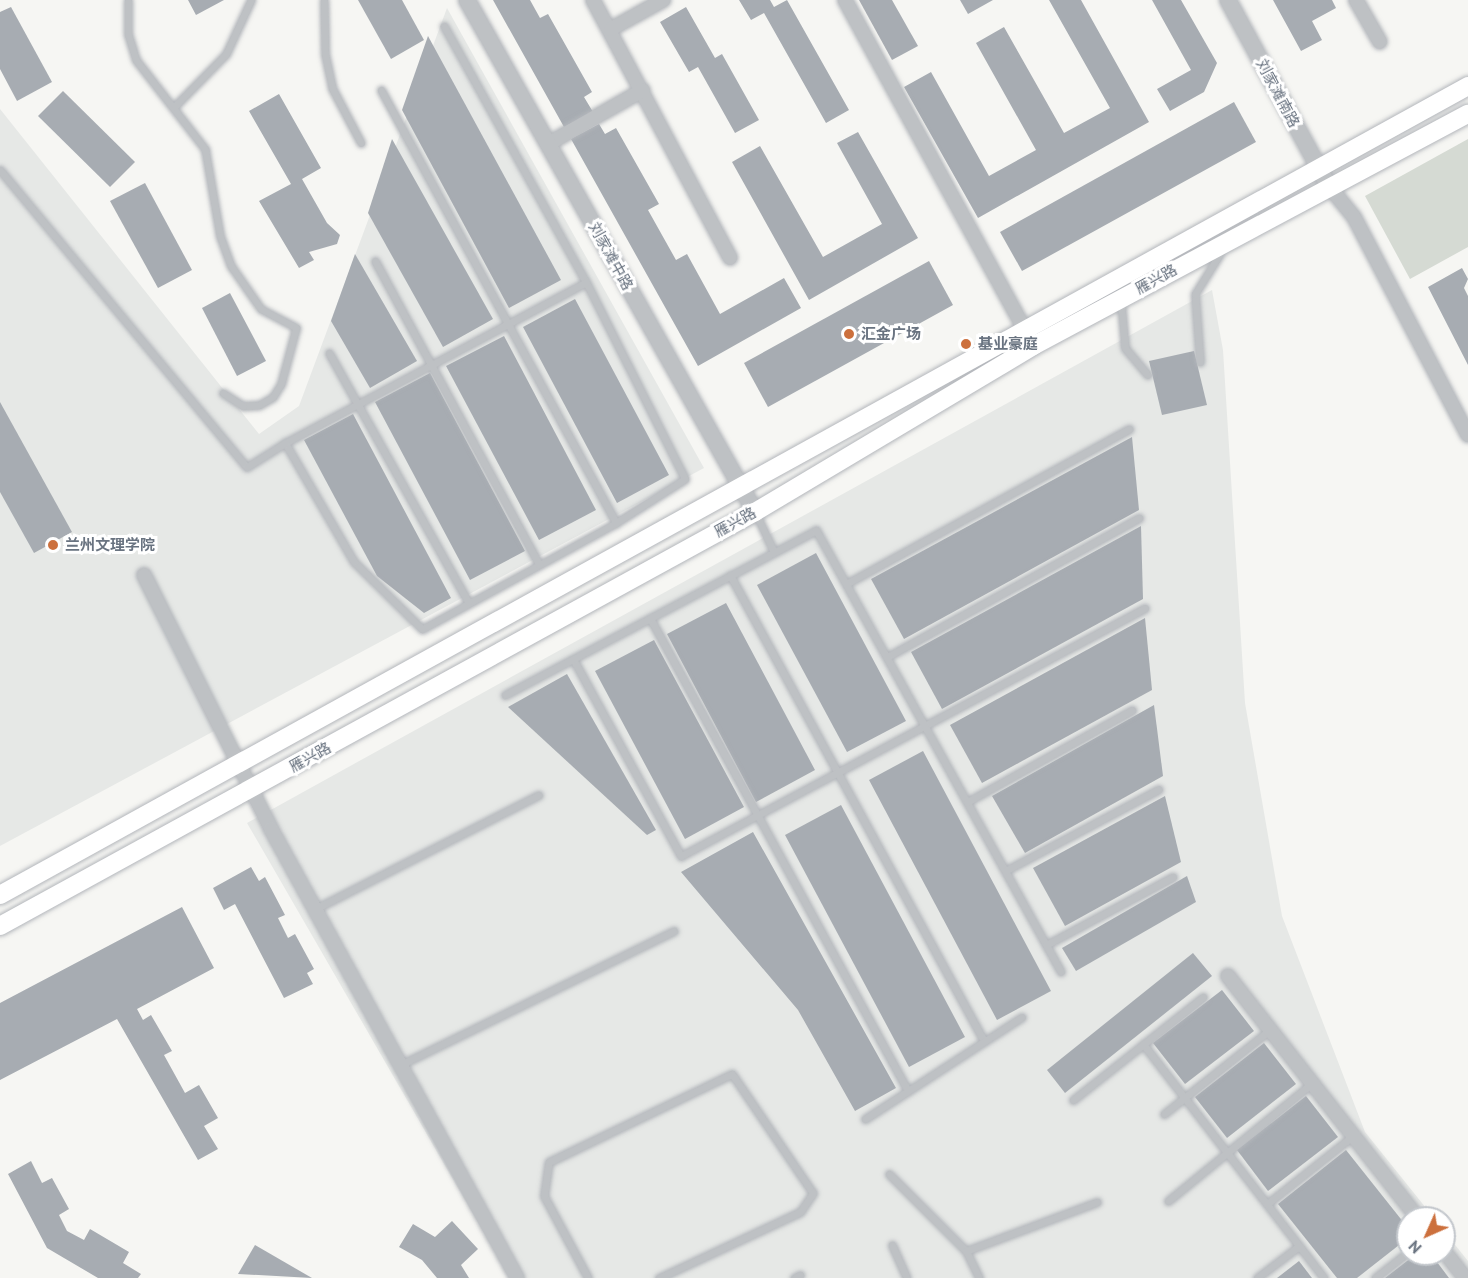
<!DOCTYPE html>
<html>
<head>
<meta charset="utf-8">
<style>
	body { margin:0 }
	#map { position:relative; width:1468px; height:1278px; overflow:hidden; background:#f6f6f3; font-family:"PT Sans","Noto Sans SC",sans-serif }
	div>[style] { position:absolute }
	.built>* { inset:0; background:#e6e8e6 }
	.green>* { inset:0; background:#d5dad3 }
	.building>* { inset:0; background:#a7acb2 }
	.roads { filter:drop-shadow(0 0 2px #b3b6bb) drop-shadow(0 0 2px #b3b6bb) }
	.service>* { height:7px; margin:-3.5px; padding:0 3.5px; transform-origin:3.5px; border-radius:3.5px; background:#bec1c4 }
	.minor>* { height:14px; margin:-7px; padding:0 7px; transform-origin:7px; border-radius:7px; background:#bec1c4 }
	.tertiary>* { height:16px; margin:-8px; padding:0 8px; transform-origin:8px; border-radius:8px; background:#bec1c4 }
	.secondary>* { height:18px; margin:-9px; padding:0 9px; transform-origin:9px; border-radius:9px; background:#fff }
	.dots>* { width:16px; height:16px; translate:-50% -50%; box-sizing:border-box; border:3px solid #fff; border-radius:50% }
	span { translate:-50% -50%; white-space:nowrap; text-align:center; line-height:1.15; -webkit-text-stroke:6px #fff; paint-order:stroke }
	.street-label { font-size:15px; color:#697380 }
	.poi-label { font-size:15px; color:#697380; font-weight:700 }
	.left { translate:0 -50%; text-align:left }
	.north { position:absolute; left:1396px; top:1206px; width:60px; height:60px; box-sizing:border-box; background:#fff; border:2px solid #c3c7cc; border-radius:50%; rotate:225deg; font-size:16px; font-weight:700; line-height:24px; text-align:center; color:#697380 }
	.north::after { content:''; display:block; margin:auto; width:21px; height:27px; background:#cc703d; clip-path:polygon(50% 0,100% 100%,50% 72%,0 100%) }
</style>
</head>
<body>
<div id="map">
	<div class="built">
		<i style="clip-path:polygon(447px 8px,704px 468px,0 846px,0 109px,259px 434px,299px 406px)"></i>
		<i style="clip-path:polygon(1212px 290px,1223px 350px,1245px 703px,1282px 916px,1365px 1132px,1434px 1218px,1408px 1218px,1408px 1254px,1444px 1254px,1444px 1231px,1468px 1261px,1468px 1278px,510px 1278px,247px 823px)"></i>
	</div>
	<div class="green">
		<i style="clip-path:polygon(1468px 139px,1468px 247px,1410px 279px,1365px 196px)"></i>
	</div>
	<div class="building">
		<i style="clip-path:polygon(188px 0,224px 0,196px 15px)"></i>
		<i style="clip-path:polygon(358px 0,402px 0,424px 40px,391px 59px)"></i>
		<i style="clip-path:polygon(493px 0,530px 0,540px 18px,548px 14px,592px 92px,584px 97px,593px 112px,564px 127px)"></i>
		<i style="clip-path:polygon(739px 0,770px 0,774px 7px,787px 0,849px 110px,826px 123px,764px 13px,751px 20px)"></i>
		<i style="clip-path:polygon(859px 0,892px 0,918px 46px,892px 60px)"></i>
		<i style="clip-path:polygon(960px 0,993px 0,968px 14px)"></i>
		<i style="clip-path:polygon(1049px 0,1081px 0,1149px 122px,978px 218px,904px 87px,931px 72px,989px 176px,1036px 150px,976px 43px,1004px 27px,1064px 133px,1110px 108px)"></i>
		<i style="clip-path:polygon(1152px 0,1181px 0,1217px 63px,1204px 92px,1170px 111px,1157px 89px,1191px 70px)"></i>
		<i style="clip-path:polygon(1273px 0,1332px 0,1336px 8px,1312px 21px,1322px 40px,1301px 51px)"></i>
		<i style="clip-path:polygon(11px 7px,52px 82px,17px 101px,0 69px,0 12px)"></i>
		<i style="clip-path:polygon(686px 7px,715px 58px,722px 54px,759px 120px,735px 133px,698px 67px,689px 72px,660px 22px)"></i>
		<i style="clip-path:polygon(428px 36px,561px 280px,509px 308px,402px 110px)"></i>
		<i style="clip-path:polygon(63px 91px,135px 162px,110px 187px,38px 116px)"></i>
		<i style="clip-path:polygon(279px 94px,321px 168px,302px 179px,327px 223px,340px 235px,337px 244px,309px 252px,314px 260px,299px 268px,259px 201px,291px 184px,249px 111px)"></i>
		<i style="clip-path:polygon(1234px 102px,1256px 142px,1022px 271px,1000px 232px)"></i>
		<i style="clip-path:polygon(599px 124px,605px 134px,616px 128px,659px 204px,648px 210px,676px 260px,687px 254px,720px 314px,784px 278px,801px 308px,698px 366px,571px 139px)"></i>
		<i style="clip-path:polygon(858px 132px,918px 238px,809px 300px,732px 162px,760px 146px,823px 257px,882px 224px,837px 143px)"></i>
		<i style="clip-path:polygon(392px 139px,493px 319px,443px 347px,368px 213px)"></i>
		<i style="clip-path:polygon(145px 183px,192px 270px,158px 288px,110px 201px)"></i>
		<i style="clip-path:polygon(355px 254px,417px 361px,370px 388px,331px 321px)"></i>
		<i style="clip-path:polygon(929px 261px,953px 305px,768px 407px,744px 363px)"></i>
		<i style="clip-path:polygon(1462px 268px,1468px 279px,1464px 288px,1468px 296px,1468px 365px,1428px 287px)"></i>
		<i style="clip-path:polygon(230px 293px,266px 361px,237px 376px,202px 308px)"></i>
		<i style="clip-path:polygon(575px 299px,669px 475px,617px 503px,523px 327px)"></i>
		<i style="clip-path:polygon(504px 336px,596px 510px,539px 540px,446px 366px)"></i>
		<i style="clip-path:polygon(1194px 351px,1207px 405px,1162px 415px,1149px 361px)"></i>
		<i style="clip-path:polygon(430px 373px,525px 551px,470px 580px,375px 402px)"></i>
		<i style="clip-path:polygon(0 402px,72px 532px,34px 553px,0 492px)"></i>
		<i style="clip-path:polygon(353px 414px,451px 598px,424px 613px,377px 576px,304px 440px)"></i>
		<i style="clip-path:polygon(1132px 437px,1139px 510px,904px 639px,871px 579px)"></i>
		<i style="clip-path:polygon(1141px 526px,1143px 599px,942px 709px,911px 652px)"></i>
		<i style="clip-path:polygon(816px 553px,906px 721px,847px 752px,757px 585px)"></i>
		<i style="clip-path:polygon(726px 603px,815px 770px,756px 802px,667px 634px)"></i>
		<i style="clip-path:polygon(1145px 618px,1152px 690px,982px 783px,950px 725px)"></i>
		<i style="clip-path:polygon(654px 640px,744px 807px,685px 839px,595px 671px)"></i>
		<i style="clip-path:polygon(567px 674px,656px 830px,647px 835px,508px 707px)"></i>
		<i style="clip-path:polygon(1154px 705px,1163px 776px,1025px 853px,992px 796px)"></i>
		<i style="clip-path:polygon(923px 751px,1051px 991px,997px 1020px,869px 780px)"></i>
		<i style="clip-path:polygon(1165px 796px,1181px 862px,1065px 926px,1033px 868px)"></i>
		<i style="clip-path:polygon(841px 805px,965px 1037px,909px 1067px,785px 835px)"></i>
		<i style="clip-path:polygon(753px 832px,896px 1088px,855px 1111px,798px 1010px,681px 872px)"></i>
		<i style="clip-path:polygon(251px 867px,259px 881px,265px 877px,285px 915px,278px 918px,288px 938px,295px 934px,314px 969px,307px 973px,313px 984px,284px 998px,235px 904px,224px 910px,213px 888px)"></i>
		<i style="clip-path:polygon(1187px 876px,1196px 902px,1076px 971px,1062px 948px)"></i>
		<i style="clip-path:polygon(182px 907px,214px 968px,137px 1009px,143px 1020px,151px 1015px,172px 1051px,164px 1055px,185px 1093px,199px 1085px,218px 1118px,204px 1126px,218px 1149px,198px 1160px,117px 1019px,0 1080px,0 1003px)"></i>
		<i style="clip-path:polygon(1193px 953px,1212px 976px,1065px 1093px,1047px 1070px)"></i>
		<i style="clip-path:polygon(1222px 990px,1254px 1031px,1185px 1084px,1153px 1043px)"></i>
		<i style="clip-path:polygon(1264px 1043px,1296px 1084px,1227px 1138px,1195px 1097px)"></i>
		<i style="clip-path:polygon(1306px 1096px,1338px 1137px,1268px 1191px,1237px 1150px)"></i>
		<i style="clip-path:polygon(1346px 1150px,1408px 1228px,1408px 1238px,1357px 1278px,1337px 1278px,1278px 1204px)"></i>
		<i style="clip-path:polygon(31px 1161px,42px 1183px,52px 1178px,69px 1209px,59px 1215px,67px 1231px,84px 1240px,90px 1229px,129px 1252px,123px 1263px,141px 1274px,138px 1278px,98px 1278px,47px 1248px,8px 1174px)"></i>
		<i style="clip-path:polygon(452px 1221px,478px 1249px,461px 1265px,469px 1278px,437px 1278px,422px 1260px,399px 1247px,413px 1224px,435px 1237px)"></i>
		<i style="clip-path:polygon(255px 1245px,312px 1278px,238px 1274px)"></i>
		<i style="clip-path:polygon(1416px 1254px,1431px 1254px,1449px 1278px,1385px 1278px)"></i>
		<i style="clip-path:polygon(1299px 1261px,1312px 1278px,1277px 1278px)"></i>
	</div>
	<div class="roads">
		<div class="service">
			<i style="left:128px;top:0;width:34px;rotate:90deg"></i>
			<i style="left:128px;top:34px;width:27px;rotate:73deg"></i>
			<i style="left:136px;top:60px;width:113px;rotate:52.2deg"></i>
			<i style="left:205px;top:149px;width:88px;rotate:80.2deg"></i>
			<i style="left:220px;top:236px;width:32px;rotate:70deg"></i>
			<i style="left:231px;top:266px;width:52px;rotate:55.1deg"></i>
			<i style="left:261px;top:309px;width:40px;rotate:28deg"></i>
			<i style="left:296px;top:328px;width:58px;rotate:105deg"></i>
			<i style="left:281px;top:384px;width:15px;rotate:122deg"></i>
			<i style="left:273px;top:397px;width:16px;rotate:150deg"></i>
			<i style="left:259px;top:405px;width:16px;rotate:176deg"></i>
			<i style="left:243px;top:406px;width:24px;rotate:-147deg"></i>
			<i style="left:324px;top:0;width:54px;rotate:88.9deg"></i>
			<i style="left:325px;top:54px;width:35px;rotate:78deg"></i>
			<i style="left:332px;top:88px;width:62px;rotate:62.2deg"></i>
			<i style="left:444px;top:26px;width:293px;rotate:61deg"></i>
			<i style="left:586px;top:282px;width:220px;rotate:63.3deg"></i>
			<i style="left:685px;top:479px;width:82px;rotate:147.5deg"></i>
			<i style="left:616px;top:523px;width:221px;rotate:151.3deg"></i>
			<i style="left:422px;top:629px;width:95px;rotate:-135.4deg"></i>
			<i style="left:354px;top:562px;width:138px;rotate:-120.1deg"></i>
			<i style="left:285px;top:443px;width:341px;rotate:-28.1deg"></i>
			<i style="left:381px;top:90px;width:493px;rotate:61.5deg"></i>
			<i style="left:175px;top:106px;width:73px;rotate:-45.6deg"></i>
			<i style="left:226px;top:54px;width:60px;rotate:-65.2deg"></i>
			<i style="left:0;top:170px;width:386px;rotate:50.3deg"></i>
			<i style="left:247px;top:467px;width:45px;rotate:-32.3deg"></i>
			<i style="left:375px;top:261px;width:345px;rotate:61.6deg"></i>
			<i style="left:1121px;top:302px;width:46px;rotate:85deg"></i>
			<i style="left:1125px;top:348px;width:35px;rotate:50deg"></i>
			<i style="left:329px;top:353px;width:285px;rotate:60.8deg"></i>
			<i style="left:1200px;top:362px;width:68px;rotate:-94.2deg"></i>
			<i style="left:1195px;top:294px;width:49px;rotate:-58.2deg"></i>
			<i style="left:756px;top:514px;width:42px;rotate:64.7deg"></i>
			<i style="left:730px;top:575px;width:531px;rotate:61.41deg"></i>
			<i style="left:846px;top:584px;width:323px;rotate:-28.7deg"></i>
			<i style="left:650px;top:618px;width:539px;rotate:61.39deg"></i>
			<i style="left:887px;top:657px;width:288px;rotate:-28.9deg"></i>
			<i style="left:573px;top:659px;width:225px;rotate:61.3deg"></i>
			<i style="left:681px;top:856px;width:526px;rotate:-28.12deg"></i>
			<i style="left:505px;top:695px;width:352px;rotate:-27.9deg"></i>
			<i style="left:816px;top:530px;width:505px;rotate:61deg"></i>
			<i style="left:967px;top:802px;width:189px;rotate:-29.1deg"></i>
			<i style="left:1005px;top:871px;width:174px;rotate:-28deg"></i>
			<i style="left:315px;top:909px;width:251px;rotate:-27deg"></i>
			<i style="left:1046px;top:945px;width:144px;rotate:-28.2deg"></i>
			<i style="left:1143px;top:1044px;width:296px;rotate:52.3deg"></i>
			<i style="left:400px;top:1065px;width:305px;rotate:-26.1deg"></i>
			<i style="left:1073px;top:1100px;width:166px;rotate:-38.4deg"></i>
			<i style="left:1164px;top:1114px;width:137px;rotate:-38.5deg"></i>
			<i style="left:865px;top:1119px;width:187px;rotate:-33deg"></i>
			<i style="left:889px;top:1174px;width:109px;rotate:45deg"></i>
			<i style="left:966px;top:1251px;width:30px;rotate:64deg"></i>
			<i style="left:1168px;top:1201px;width:186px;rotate:-39.3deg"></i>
			<i style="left:1267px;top:1204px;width:111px;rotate:-38.4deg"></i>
			<i style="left:892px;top:1245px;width:36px;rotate:66deg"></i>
			<i style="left:966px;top:1251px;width:140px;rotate:-20.5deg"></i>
			<i style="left:588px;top:1278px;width:93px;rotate:-118.2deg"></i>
			<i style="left:544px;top:1196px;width:34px;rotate:-82deg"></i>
			<i style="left:549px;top:1162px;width:203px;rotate:-25.7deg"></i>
			<i style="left:732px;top:1074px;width:144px;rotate:55.8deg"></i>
			<i style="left:813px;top:1193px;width:23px;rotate:124deg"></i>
			<i style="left:800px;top:1212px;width:156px;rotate:154.9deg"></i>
			<i style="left:794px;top:1278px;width:7px;rotate:-27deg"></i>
			<i style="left:1257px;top:1278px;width:53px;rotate:-37.3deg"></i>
			<i style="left:1375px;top:1278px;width:42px;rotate:-38.2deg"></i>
		</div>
		<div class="minor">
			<i style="left:593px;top:0;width:292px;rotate:62deg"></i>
			<i style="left:845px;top:0;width:385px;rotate:61.4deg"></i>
			<i style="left:1356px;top:0;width:48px;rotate:60.3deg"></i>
			<i style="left:611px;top:29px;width:60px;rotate:-29.1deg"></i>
			<i style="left:548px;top:144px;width:109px;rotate:-29.6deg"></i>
			<i style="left:1328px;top:185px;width:41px;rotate:50.9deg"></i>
			<i style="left:1354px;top:217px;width:246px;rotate:62.4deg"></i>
			<i style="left:144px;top:575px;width:284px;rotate:63.4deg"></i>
			<i style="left:271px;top:829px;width:512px;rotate:61.28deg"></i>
			<i style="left:1228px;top:976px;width:308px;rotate:51.9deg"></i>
			<i style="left:1444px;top:1251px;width:34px;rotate:52deg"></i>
		</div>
		<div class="tertiary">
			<i style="left:467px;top:0;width:587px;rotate:60.64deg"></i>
			<i style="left:1228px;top:0;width:210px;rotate:61.6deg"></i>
		</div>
		<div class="secondary">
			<i style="left:0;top:895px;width:1676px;rotate:-28.86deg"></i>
			<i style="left:0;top:926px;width:861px;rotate:-28.74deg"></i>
			<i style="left:755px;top:512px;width:324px;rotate:-30.8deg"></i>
			<i style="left:1033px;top:346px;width:493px;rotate:-28.1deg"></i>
		</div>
	</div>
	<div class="dots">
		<i style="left:849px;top:334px;background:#cc703d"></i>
		<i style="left:966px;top:344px;background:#cc703d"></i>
		<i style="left:53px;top:545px;background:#cc703d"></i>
	</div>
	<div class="street-label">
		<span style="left:1278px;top:93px;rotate:62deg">刘家滩南路</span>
		<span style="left:611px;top:256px;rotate:61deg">刘家滩中路</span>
		<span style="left:1156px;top:279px;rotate:-29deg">雁兴路</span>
		<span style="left:735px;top:522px;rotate:-29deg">雁兴路</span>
		<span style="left:310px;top:757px;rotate:-29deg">雁兴路</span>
	</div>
	<div class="poi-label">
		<span class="left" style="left:861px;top:334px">汇金广场</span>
		<span class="left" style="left:978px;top:344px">基业豪庭</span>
		<span class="left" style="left:65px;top:545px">兰州文理学院</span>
	</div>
	<div class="north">N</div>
</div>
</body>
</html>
